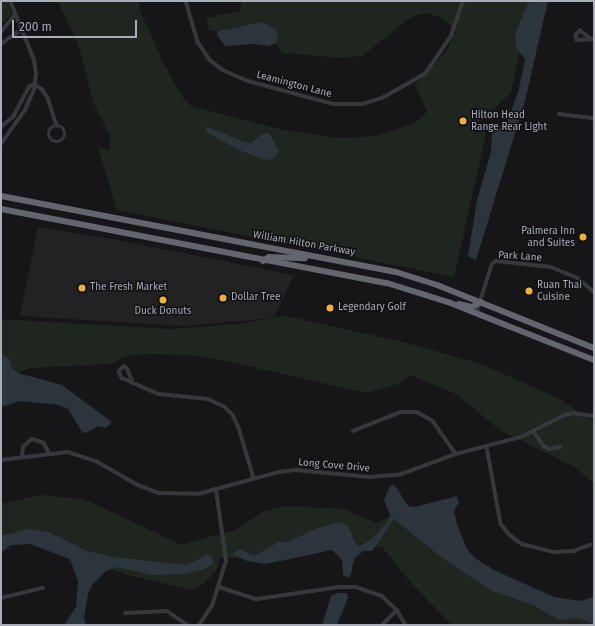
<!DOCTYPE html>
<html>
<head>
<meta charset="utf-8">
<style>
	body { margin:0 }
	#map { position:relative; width:595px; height:626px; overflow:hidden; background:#161618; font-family:"Fira Sans",sans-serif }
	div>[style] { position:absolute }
	.built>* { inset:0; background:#222225 }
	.green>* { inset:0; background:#1e261f }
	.water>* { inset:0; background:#2c353c }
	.street>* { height:3.5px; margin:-1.75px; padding:0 1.75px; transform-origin:1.75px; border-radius:1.75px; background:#37383d }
	.street>.ring { margin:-1.75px; padding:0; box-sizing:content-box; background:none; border:3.5px solid #37383d; border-radius:50% }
	.highway>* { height:6px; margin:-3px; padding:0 3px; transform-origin:3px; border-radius:3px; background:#63666e }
	.dots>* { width:11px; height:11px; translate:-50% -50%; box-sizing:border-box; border:2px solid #111113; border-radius:50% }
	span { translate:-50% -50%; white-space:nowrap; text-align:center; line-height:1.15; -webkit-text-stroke:3px #111113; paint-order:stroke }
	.street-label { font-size:10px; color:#a8adb8 }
	.poi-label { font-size:10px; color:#a8adb8 }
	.left { translate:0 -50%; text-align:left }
	.right { translate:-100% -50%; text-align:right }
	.frame { position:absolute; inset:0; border:2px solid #a8adb8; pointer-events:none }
	.scale { position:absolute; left:12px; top:20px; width:125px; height:18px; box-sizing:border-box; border:2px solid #a8adb8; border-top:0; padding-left:5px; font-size:12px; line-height:14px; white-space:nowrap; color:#a8adb8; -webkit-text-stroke:3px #111113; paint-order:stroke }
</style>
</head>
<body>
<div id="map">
	<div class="built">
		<i style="clip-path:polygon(38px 227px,107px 238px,294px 275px,274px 318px,185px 326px,20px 316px)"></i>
	</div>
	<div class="green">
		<i style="clip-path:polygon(1px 1px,8px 1px,11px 14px,1px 26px)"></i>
		<i style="clip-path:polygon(58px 1px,139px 1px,140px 11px,164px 64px,183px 98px,191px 106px,283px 130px,339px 138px,376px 136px,415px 123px,427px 112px,415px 85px,445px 53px,456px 32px,450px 25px,440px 17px,426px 13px,411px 17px,362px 56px,342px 58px,282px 53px,276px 43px,278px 36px,256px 23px,218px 31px,209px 30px,206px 18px,240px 11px,242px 1px,529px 1px,515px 33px,519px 55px,511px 93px,478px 123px,486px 134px,454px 277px,117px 210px,98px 148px,110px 150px,110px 136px,94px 104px,80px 50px)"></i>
		<i style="clip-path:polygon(286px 316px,403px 342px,481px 364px,556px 397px,594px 422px,594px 484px,576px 468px,500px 430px,456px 394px,410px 375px,398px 384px,366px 393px,226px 361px,186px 355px,142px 354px,126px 356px,111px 364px,31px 368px,1px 379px,1px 319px,169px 329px,237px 324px)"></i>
		<i style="clip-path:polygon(40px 495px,84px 499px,182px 545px,234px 530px,265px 511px,286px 506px,343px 509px,377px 523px,398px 513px,514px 590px,594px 608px,594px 625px,452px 625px,412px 584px,382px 547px,343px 543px,263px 558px,220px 558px,217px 569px,205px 583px,192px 590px,128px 575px,79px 558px,43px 537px,1px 546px,1px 504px)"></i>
	</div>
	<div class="water">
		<i style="clip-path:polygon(529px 1px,548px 1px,525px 101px,476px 260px,468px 256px,477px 200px,491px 152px,492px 133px,507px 123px,519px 89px,525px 59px,517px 50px,515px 33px)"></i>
		<i style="clip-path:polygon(262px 22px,275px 29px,278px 36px,276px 43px,269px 46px,253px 44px,225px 46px,217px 35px,218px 31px)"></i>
		<i style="clip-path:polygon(207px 127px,245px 142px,251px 143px,262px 134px,269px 133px,279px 151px,272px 160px,263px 159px,239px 150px,206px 132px)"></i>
		<i style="clip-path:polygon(1px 355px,9px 358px,12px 368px,18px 373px,62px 385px,112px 422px,106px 428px,98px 426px,86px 433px,82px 432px,68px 409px,59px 405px,20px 401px,1px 407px)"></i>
		<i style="clip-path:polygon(394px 484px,408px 506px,415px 507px,457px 496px,459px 502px,454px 511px,457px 524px,467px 549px,475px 558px,494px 570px,554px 597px,580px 601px,594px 597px,594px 624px,579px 618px,559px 620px,533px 605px,492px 591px,441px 557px,394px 519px,372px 551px,363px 551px,354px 559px,350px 578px,343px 575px,342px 560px,332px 550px,266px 564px,247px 561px,232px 554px,240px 549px,254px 556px,279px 542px,287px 542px,318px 528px,340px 522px,348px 526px,355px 543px,359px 546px,364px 544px,373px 538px,389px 520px,390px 515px,384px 500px,390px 486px)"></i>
		<i style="clip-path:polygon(27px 529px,49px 532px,85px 550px,113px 557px,186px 565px,207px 555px,211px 556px,214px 563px,205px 569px,184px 574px,152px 575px,117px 567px,106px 571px,93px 584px,88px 594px,84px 618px,86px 625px,64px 625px,76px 607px,78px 581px,70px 559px,30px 544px,11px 545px,1px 553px,1px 536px)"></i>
		<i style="clip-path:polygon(338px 593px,347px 593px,348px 598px,337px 625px,322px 625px,331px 596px)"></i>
	</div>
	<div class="street">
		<i style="left:186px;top:1px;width:43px;rotate:73.7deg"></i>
		<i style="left:198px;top:42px;width:22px;rotate:56deg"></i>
		<i style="left:210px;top:60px;width:16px;rotate:38deg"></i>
		<i style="left:223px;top:70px;width:27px;rotate:24deg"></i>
		<i style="left:248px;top:81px;width:88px;rotate:15.1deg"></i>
		<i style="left:333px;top:104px;width:30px"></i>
		<i style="left:363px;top:104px;width:20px;rotate:-18deg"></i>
		<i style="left:382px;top:98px;width:49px;rotate:-29.2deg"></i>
		<i style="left:425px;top:74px;width:46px;rotate:-55.6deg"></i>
		<i style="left:451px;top:36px;width:37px;rotate:-71deg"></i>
		<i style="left:1px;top:32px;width:22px;rotate:-51deg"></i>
		<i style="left:591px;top:39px;width:14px;rotate:-144deg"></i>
		<i style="left:580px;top:31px;width:6px;rotate:135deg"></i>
		<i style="left:576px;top:35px;width:5px;rotate:79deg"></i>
		<i style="left:577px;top:40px;width:17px;rotate:-3deg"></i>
		<i style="left:1px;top:44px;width:24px;rotate:-35deg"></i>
		<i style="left:34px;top:84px;width:9px;rotate:32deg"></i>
		<i style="left:42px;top:89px;width:11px;rotate:56deg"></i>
		<i style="left:48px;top:98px;width:29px;rotate:72deg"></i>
		<i style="left:559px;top:114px;width:35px;rotate:7deg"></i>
		<i class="ring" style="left:49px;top:126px;width:12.5px;height:12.5px"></i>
		<i style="left:1px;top:127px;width:16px;rotate:-40deg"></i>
		<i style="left:13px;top:117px;width:34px;rotate:-62deg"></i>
		<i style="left:29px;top:87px;width:6px;rotate:-31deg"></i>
		<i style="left:1px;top:144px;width:42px;rotate:-54.8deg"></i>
		<i style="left:25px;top:110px;width:22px;rotate:-66deg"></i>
		<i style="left:34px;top:90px;width:16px;rotate:-83deg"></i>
		<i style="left:36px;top:74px;width:14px;rotate:-98deg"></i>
		<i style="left:34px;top:60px;width:64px;rotate:-112.1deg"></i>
		<i style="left:476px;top:314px;width:52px;rotate:-72.3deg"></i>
		<i style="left:492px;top:264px;width:5px;rotate:-37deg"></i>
		<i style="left:496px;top:261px;width:55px;rotate:6.2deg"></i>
		<i style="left:551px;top:267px;width:29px;rotate:22deg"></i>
		<i style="left:578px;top:278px;width:21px;rotate:41deg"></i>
		<i style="left:132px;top:381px;width:13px;rotate:-113deg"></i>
		<i style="left:127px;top:369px;width:4px;rotate:-146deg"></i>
		<i style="left:124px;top:367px;width:6px;rotate:141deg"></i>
		<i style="left:119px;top:371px;width:8px;rotate:67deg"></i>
		<i style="left:122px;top:378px;width:40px;rotate:23.4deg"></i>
		<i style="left:159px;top:394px;width:49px;rotate:5.8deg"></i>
		<i style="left:208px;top:399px;width:19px;rotate:25deg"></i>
		<i style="left:225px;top:407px;width:11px;rotate:45deg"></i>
		<i style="left:233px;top:415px;width:14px;rotate:65deg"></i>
		<i style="left:239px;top:428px;width:52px;rotate:73.3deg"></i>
		<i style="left:353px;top:431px;width:52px;rotate:-21.6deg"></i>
		<i style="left:401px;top:412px;width:16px"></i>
		<i style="left:417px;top:412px;width:18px;rotate:29deg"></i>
		<i style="left:433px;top:421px;width:40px;rotate:55.1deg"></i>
		<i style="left:534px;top:432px;width:17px;rotate:54deg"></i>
		<i style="left:544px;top:446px;width:6px;rotate:31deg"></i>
		<i style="left:549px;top:449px;width:11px;rotate:-10deg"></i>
		<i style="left:487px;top:447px;width:78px;rotate:79.7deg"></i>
		<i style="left:501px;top:524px;width:14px;rotate:51deg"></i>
		<i style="left:510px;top:535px;width:15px;rotate:37deg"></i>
		<i style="left:522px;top:544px;width:34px;rotate:14deg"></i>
		<i style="left:555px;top:552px;width:19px;rotate:-3deg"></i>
		<i style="left:574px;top:551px;width:17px;rotate:-21deg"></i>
		<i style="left:22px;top:457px;width:10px;rotate:-84deg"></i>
		<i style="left:23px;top:447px;width:12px;rotate:-42deg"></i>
		<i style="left:32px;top:439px;width:13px;rotate:18deg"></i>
		<i style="left:44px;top:443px;width:11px;rotate:63deg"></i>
		<i style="left:1px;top:460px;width:67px;rotate:-6.8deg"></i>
		<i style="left:68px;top:452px;width:29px;rotate:18deg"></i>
		<i style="left:96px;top:461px;width:48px;rotate:29.7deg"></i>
		<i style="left:138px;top:485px;width:22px;rotate:21deg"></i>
		<i style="left:159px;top:493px;width:39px;rotate:1deg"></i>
		<i style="left:198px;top:494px;width:84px;rotate:-15.2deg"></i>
		<i style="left:279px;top:472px;width:17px;rotate:-7deg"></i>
		<i style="left:296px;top:470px;width:74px;rotate:5.4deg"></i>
		<i style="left:370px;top:477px;width:32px;rotate:-5deg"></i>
		<i style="left:402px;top:474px;width:58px;rotate:-20.3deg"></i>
		<i style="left:456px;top:454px;width:67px;rotate:-14.7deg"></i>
		<i style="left:521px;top:437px;width:49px;rotate:-26.6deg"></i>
		<i style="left:565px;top:415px;width:8px;rotate:-14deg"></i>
		<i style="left:573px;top:413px;width:21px;rotate:8deg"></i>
		<i style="left:219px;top:587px;width:40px;rotate:18deg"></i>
		<i style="left:257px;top:599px;width:83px;rotate:-8.3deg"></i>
		<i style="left:339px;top:587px;width:17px"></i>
		<i style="left:356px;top:587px;width:28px;rotate:19deg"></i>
		<i style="left:382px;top:596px;width:21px;rotate:43deg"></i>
		<i style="left:397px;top:610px;width:17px;rotate:59deg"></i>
		<i style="left:1px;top:598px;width:43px;rotate:-13.4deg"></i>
		<i style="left:125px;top:613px;width:42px;rotate:-2.7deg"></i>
		<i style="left:167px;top:611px;width:25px;rotate:34deg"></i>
		<i style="left:199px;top:625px;width:23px;rotate:-56deg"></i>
		<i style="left:212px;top:606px;width:47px;rotate:-72.7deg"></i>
		<i style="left:226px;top:561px;width:72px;rotate:-98deg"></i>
		<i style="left:382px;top:625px;width:21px;rotate:-45deg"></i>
	</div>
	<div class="highway">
		<i style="left:1px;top:196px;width:402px;rotate:10.9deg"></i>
		<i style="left:396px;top:272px;width:43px;rotate:17.6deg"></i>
		<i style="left:437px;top:285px;width:169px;rotate:21.9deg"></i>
		<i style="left:1px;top:209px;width:393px;rotate:10.9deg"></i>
		<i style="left:387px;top:283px;width:64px;rotate:17.3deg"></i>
		<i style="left:448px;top:302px;width:157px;rotate:21.7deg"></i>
		<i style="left:263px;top:261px;width:7px;rotate:-34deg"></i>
		<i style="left:269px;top:257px;width:36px;rotate:2deg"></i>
		<i style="left:459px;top:304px;width:13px;rotate:13deg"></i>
		<i style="left:472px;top:307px;width:10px;rotate:-29deg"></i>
	</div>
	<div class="dots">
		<i style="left:463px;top:121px;background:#f2b134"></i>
		<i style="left:583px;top:237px;background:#f2b134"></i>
		<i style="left:82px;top:288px;background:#f2b134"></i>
		<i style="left:529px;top:291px;background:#f2b134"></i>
		<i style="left:223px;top:298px;background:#f2b134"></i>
		<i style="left:163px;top:300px;background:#f2b134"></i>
		<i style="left:330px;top:308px;background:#f2b134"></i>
	</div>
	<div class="street-label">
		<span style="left:294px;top:85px;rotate:15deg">Leamington Lane</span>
		<span style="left:304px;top:244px;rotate:10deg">William Hilton Parkway</span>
		<span style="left:520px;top:257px;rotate:4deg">Park Lane</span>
		<span style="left:334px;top:466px;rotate:5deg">Long Cove Drive</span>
	</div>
	<div class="poi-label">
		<span class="left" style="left:471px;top:121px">Hilton Head<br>Range Rear Light</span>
		<span class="right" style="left:575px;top:237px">Palmera Inn<br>and Suites</span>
		<span class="left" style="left:537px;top:291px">Ruan Thai<br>Cuisine</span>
		<span class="left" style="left:90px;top:288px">The Fresh Market</span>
		<span class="left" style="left:231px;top:298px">Dollar Tree</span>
		<span class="left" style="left:338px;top:308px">Legendary Golf</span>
		<span style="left:163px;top:312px">Duck Donuts</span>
	</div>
	<div class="frame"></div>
	<div class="scale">200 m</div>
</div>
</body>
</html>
